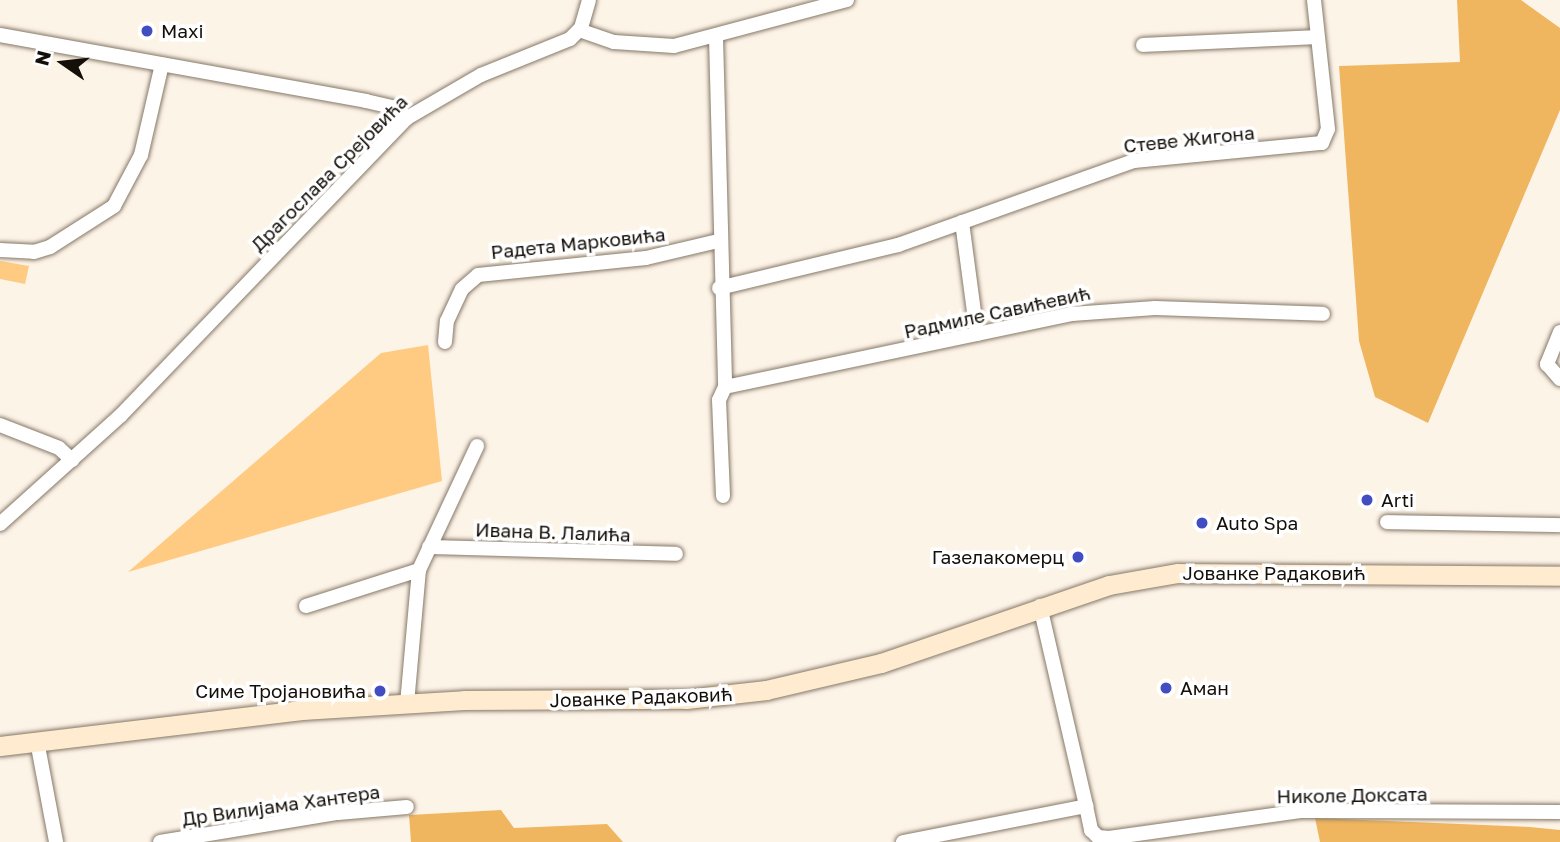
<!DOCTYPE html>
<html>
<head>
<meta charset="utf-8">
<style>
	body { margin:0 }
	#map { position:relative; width:1560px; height:842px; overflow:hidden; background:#fdf4e8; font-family:"Golos Text",sans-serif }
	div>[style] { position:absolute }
	.green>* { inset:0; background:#ffcb82 }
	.forest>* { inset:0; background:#f0b65f }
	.roads { filter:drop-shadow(0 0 2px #857867) drop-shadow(0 0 2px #857867) }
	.minor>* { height:14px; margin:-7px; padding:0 7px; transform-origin:7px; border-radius:7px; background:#fff }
	.secondary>* { height:19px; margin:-9.5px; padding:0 9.5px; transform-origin:9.5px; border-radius:9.5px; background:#ffecd0 }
	.dots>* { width:19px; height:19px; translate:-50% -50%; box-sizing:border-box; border:4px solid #fff; border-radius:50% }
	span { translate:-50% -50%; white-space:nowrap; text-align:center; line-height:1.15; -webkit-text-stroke:7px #fff; paint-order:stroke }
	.poi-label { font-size:19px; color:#140f09 }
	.left { translate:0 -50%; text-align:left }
	.right { translate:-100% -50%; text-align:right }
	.street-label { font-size:19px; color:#140f09 }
	.north { position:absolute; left:28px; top:28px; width:70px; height:70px; -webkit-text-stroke:5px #fff; paint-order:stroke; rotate:284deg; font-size:19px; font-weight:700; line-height:28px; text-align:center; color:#140f09 }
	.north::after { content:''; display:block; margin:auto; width:24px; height:32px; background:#140f09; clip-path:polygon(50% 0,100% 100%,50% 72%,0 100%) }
</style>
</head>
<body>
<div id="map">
	<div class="green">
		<i style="clip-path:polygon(0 261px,29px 266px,25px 284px,0 279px)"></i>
		<i style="clip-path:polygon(428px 345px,442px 481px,128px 572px,381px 353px)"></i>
	</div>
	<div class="forest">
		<i style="clip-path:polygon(1457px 0,1521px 0,1560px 28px,1560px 110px,1428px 423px,1375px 397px,1359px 341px,1339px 66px,1460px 62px)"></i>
		<i style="clip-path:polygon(501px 810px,514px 828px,607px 824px,623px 842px,411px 842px,409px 815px)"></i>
		<i style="clip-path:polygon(1315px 818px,1530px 827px,1560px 830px,1560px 842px,1320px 842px)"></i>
	</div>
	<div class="roads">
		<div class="minor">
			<i style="left:579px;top:30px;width:37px;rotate:19deg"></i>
			<i style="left:614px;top:42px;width:60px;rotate:3.8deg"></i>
			<i style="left:674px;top:46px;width:179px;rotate:-14.9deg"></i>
			<i style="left:0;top:35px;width:372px;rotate:10.2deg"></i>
			<i style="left:366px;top:101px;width:31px;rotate:13deg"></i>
			<i style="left:396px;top:108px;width:15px;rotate:42deg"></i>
			<i style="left:716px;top:37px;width:350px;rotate:88.5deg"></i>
			<i style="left:725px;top:387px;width:14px;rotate:115deg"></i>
			<i style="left:719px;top:400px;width:96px;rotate:87.6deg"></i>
			<i style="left:1143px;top:45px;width:174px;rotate:-2.6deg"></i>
			<i style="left:962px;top:222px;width:113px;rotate:82.4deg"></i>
			<i style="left:0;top:250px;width:34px;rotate:3deg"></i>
			<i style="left:34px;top:252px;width:17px;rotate:-17deg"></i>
			<i style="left:50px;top:247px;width:76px;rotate:-32.6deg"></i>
			<i style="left:114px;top:206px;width:58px;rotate:-62.1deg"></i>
			<i style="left:141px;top:155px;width:93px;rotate:-77deg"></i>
			<i style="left:719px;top:288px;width:184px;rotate:-13.5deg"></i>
			<i style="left:898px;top:245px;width:251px;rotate:-19.6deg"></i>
			<i style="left:1134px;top:161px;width:189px;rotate:-5.5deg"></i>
			<i style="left:1322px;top:143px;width:15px;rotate:-67deg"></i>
			<i style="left:1328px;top:129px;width:130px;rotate:-96.2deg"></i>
			<i style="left:1560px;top:332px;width:35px;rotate:112deg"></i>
			<i style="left:1547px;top:364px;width:20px;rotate:49deg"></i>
			<i style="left:445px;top:342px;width:21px;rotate:-85deg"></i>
			<i style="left:447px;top:321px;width:35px;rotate:-65deg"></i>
			<i style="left:462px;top:289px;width:21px;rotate:-41deg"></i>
			<i style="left:478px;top:275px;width:169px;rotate:-5.8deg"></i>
			<i style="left:646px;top:258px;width:74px;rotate:-13.3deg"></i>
			<i style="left:725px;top:387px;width:355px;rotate:-11.9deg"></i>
			<i style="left:1072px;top:314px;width:83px;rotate:-4.1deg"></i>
			<i style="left:1155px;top:308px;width:168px;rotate:2deg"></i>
			<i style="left:0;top:425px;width:63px;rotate:21.3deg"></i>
			<i style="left:59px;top:448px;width:18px;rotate:43deg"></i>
			<i style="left:1387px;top:522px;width:173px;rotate:1deg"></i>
			<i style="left:0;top:524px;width:163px;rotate:-42deg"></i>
			<i style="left:121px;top:415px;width:412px;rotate:-46.1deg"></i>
			<i style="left:407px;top:118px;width:86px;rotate:-30.2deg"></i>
			<i style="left:481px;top:75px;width:96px;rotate:-22deg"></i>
			<i style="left:570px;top:39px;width:16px;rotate:-45deg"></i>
			<i style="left:581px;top:28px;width:29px;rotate:-74deg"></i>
			<i style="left:429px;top:547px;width:247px;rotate:1.6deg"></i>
			<i style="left:306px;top:606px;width:119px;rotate:-17.7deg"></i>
			<i style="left:1040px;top:606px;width:205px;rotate:77deg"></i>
			<i style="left:407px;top:704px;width:135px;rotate:-84.9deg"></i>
			<i style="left:419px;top:570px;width:137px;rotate:-64.9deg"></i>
			<i style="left:37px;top:741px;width:103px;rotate:79.3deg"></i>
			<i style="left:160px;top:842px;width:180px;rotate:-9.3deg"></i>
			<i style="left:338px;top:813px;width:69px;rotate:-5deg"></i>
			<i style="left:903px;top:842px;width:187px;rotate:-11.1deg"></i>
			<i style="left:1086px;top:806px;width:25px;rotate:78deg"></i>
			<i style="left:1091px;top:830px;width:10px;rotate:45deg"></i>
			<i style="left:1098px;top:837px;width:11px;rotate:5deg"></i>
			<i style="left:1109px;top:838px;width:195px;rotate:-8deg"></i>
			<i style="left:1302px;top:811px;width:258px;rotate:0.2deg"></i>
		</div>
		<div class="secondary">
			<i style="left:0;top:746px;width:304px;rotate:-6.8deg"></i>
			<i style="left:302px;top:710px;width:162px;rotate:-3.5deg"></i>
			<i style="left:464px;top:700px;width:222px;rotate:-0.3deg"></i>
			<i style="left:686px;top:699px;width:81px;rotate:-6.4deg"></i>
			<i style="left:766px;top:690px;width:118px;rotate:-13.2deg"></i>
			<i style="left:881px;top:663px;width:241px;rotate:-18.9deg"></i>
			<i style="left:1109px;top:585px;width:70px;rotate:-9.9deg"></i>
			<i style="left:1178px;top:573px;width:382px;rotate:0.4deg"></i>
		</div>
	</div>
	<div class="dots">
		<i style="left:147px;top:31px;background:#414dc1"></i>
		<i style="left:1367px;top:500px;background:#414dc1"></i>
		<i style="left:1202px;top:523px;background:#414dc1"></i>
		<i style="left:1078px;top:557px;background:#414dc1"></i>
		<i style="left:1166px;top:688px;background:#414dc1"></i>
		<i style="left:380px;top:691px;background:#414dc1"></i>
	</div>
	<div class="poi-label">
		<span class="left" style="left:161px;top:31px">Maxi</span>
		<span class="left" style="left:1381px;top:500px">Arti</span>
		<span class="left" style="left:1216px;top:523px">Auto Spa</span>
		<span class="right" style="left:1064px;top:557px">Газелакомерц</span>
		<span class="left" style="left:1180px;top:688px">Аман</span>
		<span class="right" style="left:366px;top:691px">Симе Тројановића</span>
	</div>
	<div class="street-label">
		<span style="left:1189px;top:139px;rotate:-6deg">Стеве Жигона</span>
		<span style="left:329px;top:173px;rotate:-45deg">Драгослава Срејовића</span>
		<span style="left:578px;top:243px;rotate:-6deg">Радета Марковића</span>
		<span style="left:997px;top:312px;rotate:-12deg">Радмиле Савићевић</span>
		<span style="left:553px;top:532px;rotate:2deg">Ивана В. Лалића</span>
		<span style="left:1274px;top:573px">Јованке Радаковић</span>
		<span style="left:641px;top:697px;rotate:-2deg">Јованке Радаковић</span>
		<span style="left:1352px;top:795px;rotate:-1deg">Николе Доксата</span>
		<span style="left:281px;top:805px;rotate:-8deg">Др Вилијама Хантера</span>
	</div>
	<div class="north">N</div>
</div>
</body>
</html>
